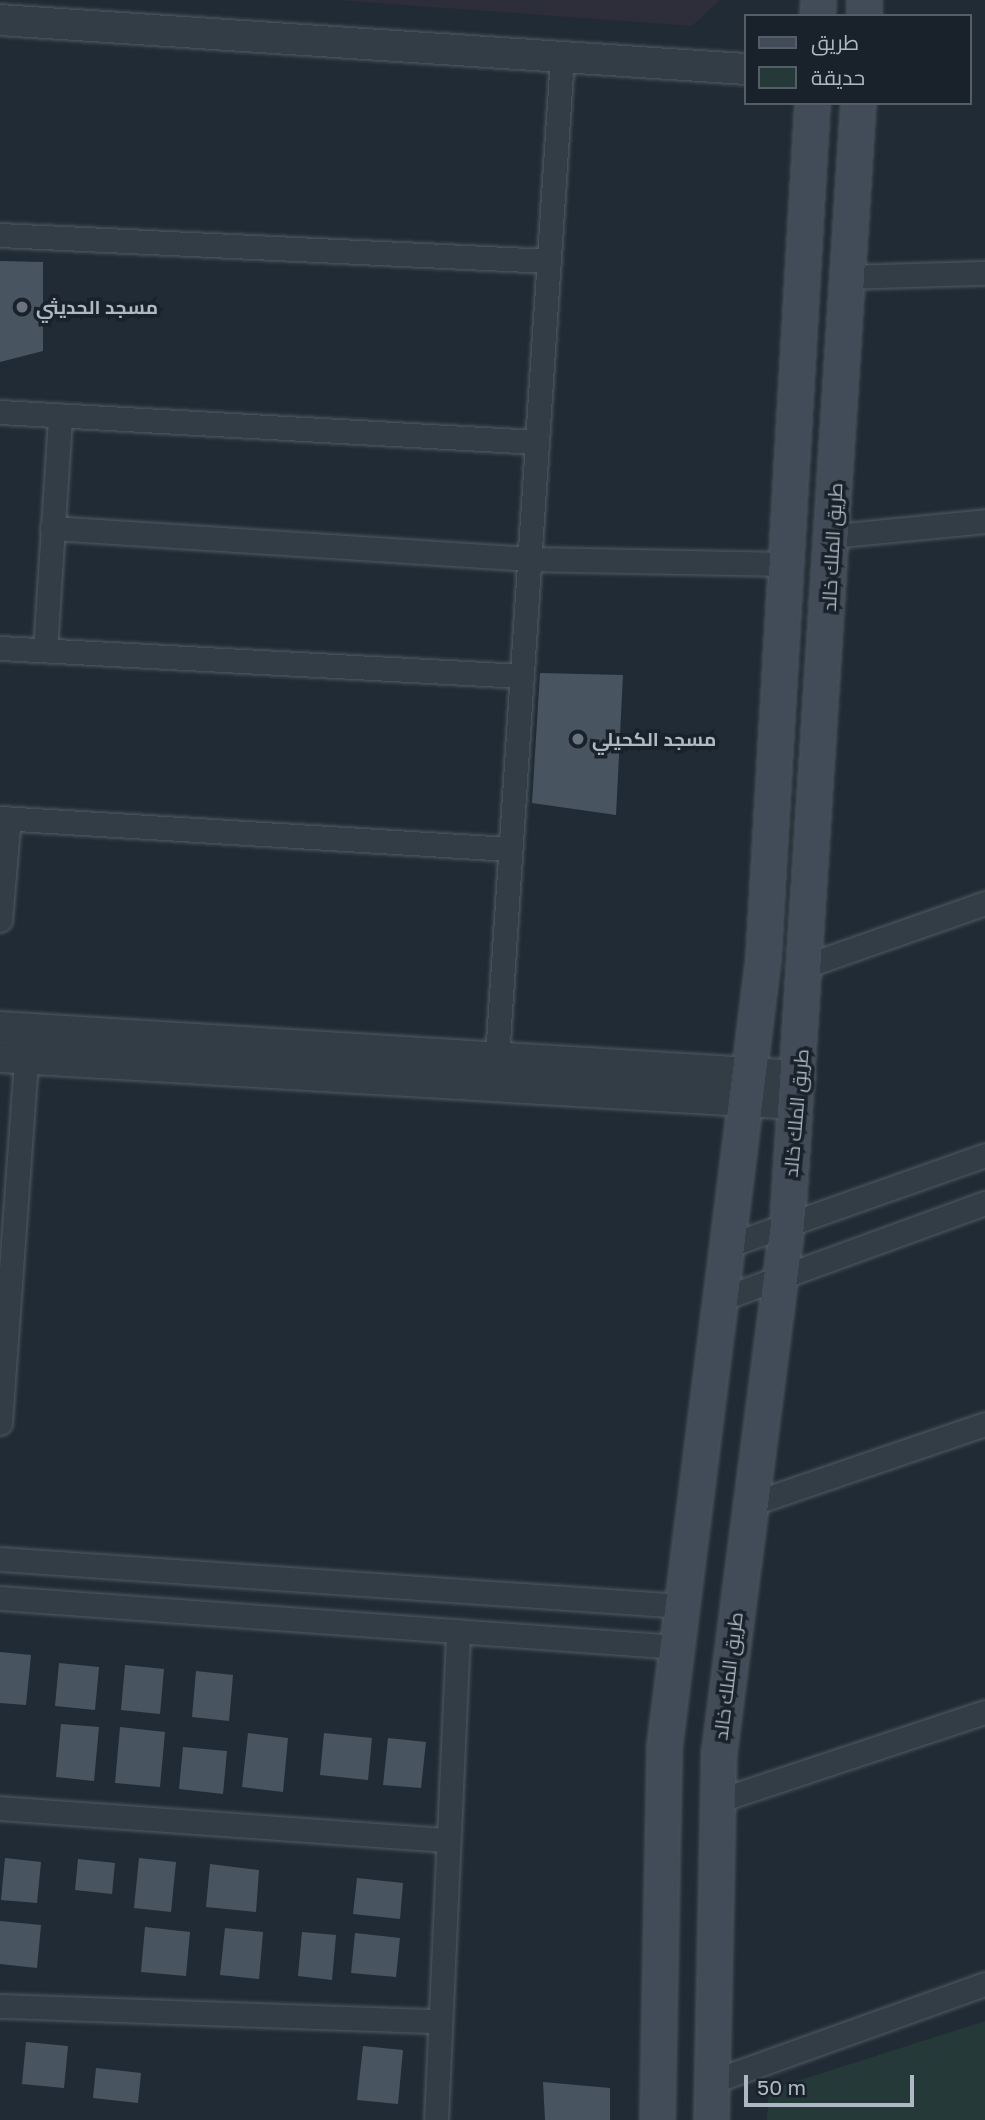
<!DOCTYPE html>
<html>
<head>
<meta charset="utf-8">
<style>
	body { margin:0 }
	#map { position:relative; width:985px; height:2120px; overflow:hidden; background:#202b35; font-family:"Golos Text",Cairo,sans-serif }
	div>[style] { position:absolute }
	.medical>* { inset:0; background:#2e2e3a }
	.green>* { inset:0; background:#253938 }
	.building>* { inset:0; background:#485560 }
	.roads { filter:drop-shadow(0 0 2px #515b63) drop-shadow(0 0 2px #515b63) }
	.minor>* { height:23px; margin:-11.5px; padding:0 11.5px; transform-origin:11.5px; border-radius:11.5px; background:#333d45 }
	.tertiary>* { height:30px; margin:-15px; padding:0 15px; transform-origin:15px; border-radius:15px; background:#333d45 }
	.secondary>* { height:33px; margin:-16.5px; padding:0 16.5px; transform-origin:16.5px; border-radius:16.5px; background:#424c58 }
	.dots>* { width:19px; height:19px; translate:-50% -50%; box-sizing:border-box; border:4px solid #19222a; border-radius:50% }
	span { translate:-50% -50%; white-space:nowrap; text-align:center; line-height:1.15; -webkit-text-stroke:7px #19222a; paint-order:stroke }
	.poi-label { font-size:19px; color:#adb8c2; font-weight:700 }
	.left { translate:0 -50%; text-align:left }
	.street-label { font-size:19px; color:#adb8c2 }
	.legend { position:absolute; left:744px; top:14px; width:228px; height:91px; box-sizing:border-box; background:#19222a; border:2px solid #545e67; margin:0; padding:9px 12px; list-style:none; font-size:21px; color:#adb8c2 }
	.legend li { display:flex; align-items:center; gap:14px; height:35px }
	.legend b { width:35px; border:2px solid #545e67 }
	.scale { position:absolute; left:744px; top:2075px; width:170px; height:32px; box-sizing:border-box; border:4px solid #adb8c2; border-top:0; padding-left:9px; font-size:21px; line-height:24px; white-space:nowrap; color:#adb8c2; -webkit-text-stroke:5px #19222a; paint-order:stroke }
</style>
</head>
<body>
<div id="map">
	<div class="medical">
		<i style="clip-path:polygon(337px 0,720px 0,692px 26px)"></i>
	</div>
	<div class="green">
		<i style="clip-path:polygon(985px 2021px,985px 2120px,767px 2120px,769px 2090px)"></i>
	</div>
	<div class="building">
		<i style="clip-path:polygon(0 261px,43px 262px,43px 351px,0 362px)"></i>
		<i style="clip-path:polygon(540px 673px,623px 675px,616px 815px,532px 803px)"></i>
		<i style="clip-path:polygon(0 1652px,31px 1655px,26px 1705px,0 1703px)"></i>
		<i style="clip-path:polygon(59px 1663px,99px 1667px,95px 1710px,55px 1706px)"></i>
		<i style="clip-path:polygon(125px 1665px,164px 1669px,160px 1714px,121px 1710px)"></i>
		<i style="clip-path:polygon(196px 1671px,233px 1675px,229px 1721px,192px 1717px)"></i>
		<i style="clip-path:polygon(61px 1724px,99px 1727px,94px 1781px,56px 1777px)"></i>
		<i style="clip-path:polygon(120px 1727px,165px 1732px,160px 1787px,115px 1783px)"></i>
		<i style="clip-path:polygon(248px 1733px,288px 1738px,283px 1792px,242px 1787px)"></i>
		<i style="clip-path:polygon(324px 1733px,372px 1738px,368px 1780px,320px 1775px)"></i>
		<i style="clip-path:polygon(388px 1738px,426px 1742px,421px 1788px,383px 1785px)"></i>
		<i style="clip-path:polygon(183px 1747px,227px 1751px,223px 1794px,179px 1789px)"></i>
		<i style="clip-path:polygon(5px 1858px,41px 1862px,37px 1903px,1px 1900px)"></i>
		<i style="clip-path:polygon(139px 1858px,176px 1862px,171px 1912px,134px 1908px)"></i>
		<i style="clip-path:polygon(78px 1859px,115px 1863px,112px 1894px,75px 1890px)"></i>
		<i style="clip-path:polygon(210px 1864px,259px 1870px,256px 1912px,206px 1907px)"></i>
		<i style="clip-path:polygon(357px 1878px,403px 1883px,400px 1919px,353px 1914px)"></i>
		<i style="clip-path:polygon(0 1921px,41px 1925px,37px 1968px,0 1964px)"></i>
		<i style="clip-path:polygon(145px 1927px,190px 1932px,186px 1976px,141px 1972px)"></i>
		<i style="clip-path:polygon(225px 1928px,263px 1932px,259px 1979px,220px 1975px)"></i>
		<i style="clip-path:polygon(302px 1932px,336px 1935px,332px 1980px,298px 1976px)"></i>
		<i style="clip-path:polygon(355px 1933px,400px 1938px,396px 1977px,351px 1973px)"></i>
		<i style="clip-path:polygon(26px 2042px,68px 2046px,64px 2088px,22px 2084px)"></i>
		<i style="clip-path:polygon(363px 2046px,403px 2050px,398px 2104px,357px 2100px)"></i>
		<i style="clip-path:polygon(96px 2068px,141px 2073px,138px 2103px,93px 2098px)"></i>
		<i style="clip-path:polygon(543px 2082px,610px 2088px,610px 2120px,545px 2120px)"></i>
	</div>
	<div class="roads">
		<div class="minor">
			<i style="left:0;top:235px;width:550px;rotate:2.71deg"></i>
			<i style="left:848px;top:277px;width:137px;rotate:-1.7deg"></i>
			<i style="left:0;top:412px;width:538px;rotate:3.2deg"></i>
			<i style="left:52px;top:528px;width:479px;rotate:3.7deg"></i>
			<i style="left:530px;top:559px;width:256px;rotate:1.1deg"></i>
			<i style="left:833px;top:536px;width:153px;rotate:-5.6deg"></i>
			<i style="left:0;top:648px;width:523px;rotate:3.07deg"></i>
			<i style="left:45px;top:650px;width:235px;rotate:-86.3deg"></i>
			<i style="left:0;top:818px;width:511px;rotate:3.48deg"></i>
			<i style="left:0;top:920px;width:102px;rotate:-85deg"></i>
			<i style="left:808px;top:965px;width:188px;rotate:-19.3deg"></i>
			<i style="left:497px;top:1057px;width:1002px;rotate:-86.28deg"></i>
			<i style="left:727px;top:1246px;width:274px;rotate:-19.4deg"></i>
			<i style="left:721px;top:1299px;width:281px;rotate:-20deg"></i>
			<i style="left:0;top:1423px;width:366px;rotate:-85.9deg"></i>
			<i style="left:751px;top:1504px;width:247px;rotate:-18.9deg"></i>
			<i style="left:0;top:1559px;width:684px;rotate:3.94deg"></i>
			<i style="left:0;top:1598px;width:679px;rotate:4.14deg"></i>
			<i style="left:717px;top:1801px;width:282px;rotate:-18.4deg"></i>
			<i style="left:0;top:1808px;width:449px;rotate:4.1deg"></i>
			<i style="left:0;top:2006px;width:440px;rotate:2deg"></i>
			<i style="left:711px;top:2082px;width:291px;rotate:-19.7deg"></i>
			<i style="left:436px;top:2120px;width:489px;rotate:-87.4deg"></i>
		</div>
		<div class="tertiary">
			<i style="left:0;top:20px;width:747px;rotate:3.76deg"></i>
			<i style="left:0;top:1027px;width:801px;rotate:3.51deg"></i>
			<i style="left:0;top:1057px;width:797px;rotate:3.38deg"></i>
		</div>
		<div class="secondary">
			<i style="left:817px;top:16px;width:16px;rotate:-86deg"></i>
			<i style="left:864px;top:16px;width:16px;rotate:-90deg"></i>
			<i style="left:657px;top:2120px;width:373px;rotate:-88.9deg"></i>
			<i style="left:664px;top:1747px;width:794px;rotate:-82.84deg"></i>
			<i style="left:763px;top:959px;width:857px;rotate:-86.72deg"></i>
			<i style="left:711px;top:2120px;width:369px;rotate:-88.8deg"></i>
			<i style="left:719px;top:1751px;width:531px;rotate:-82.65deg"></i>
			<i style="left:787px;top:1224px;width:1123px;rotate:-86.38deg"></i>
		</div>
	</div>
	<div class="dots">
		<i style="left:22px;top:307px;background:#6b7280"></i>
		<i style="left:578px;top:739px;background:#6b7280"></i>
	</div>
	<div class="poi-label">
		<span class="left" style="left:36px;top:307px">مسجد الحديثي</span>
		<span class="left" style="left:592px;top:739px">مسجد الكحيلي</span>
	</div>
	<div class="street-label">
		<span style="left:832px;top:547px;rotate:-87deg">طريق الملك خالد</span>
		<span style="left:796px;top:1113px;rotate:-85deg">طريق الملك خالد</span>
		<span style="left:728px;top:1676px;rotate:-83deg">طريق الملك خالد</span>
	</div>
	<ul class="legend">
	<li><b style="height:9px;background:#424c58"></b>طريق</li>
	<li><b style="height:19px;background:#253938"></b>حديقة</li>
	</ul>
	<div class="scale">50 m</div>
</div>
</body>
</html>
